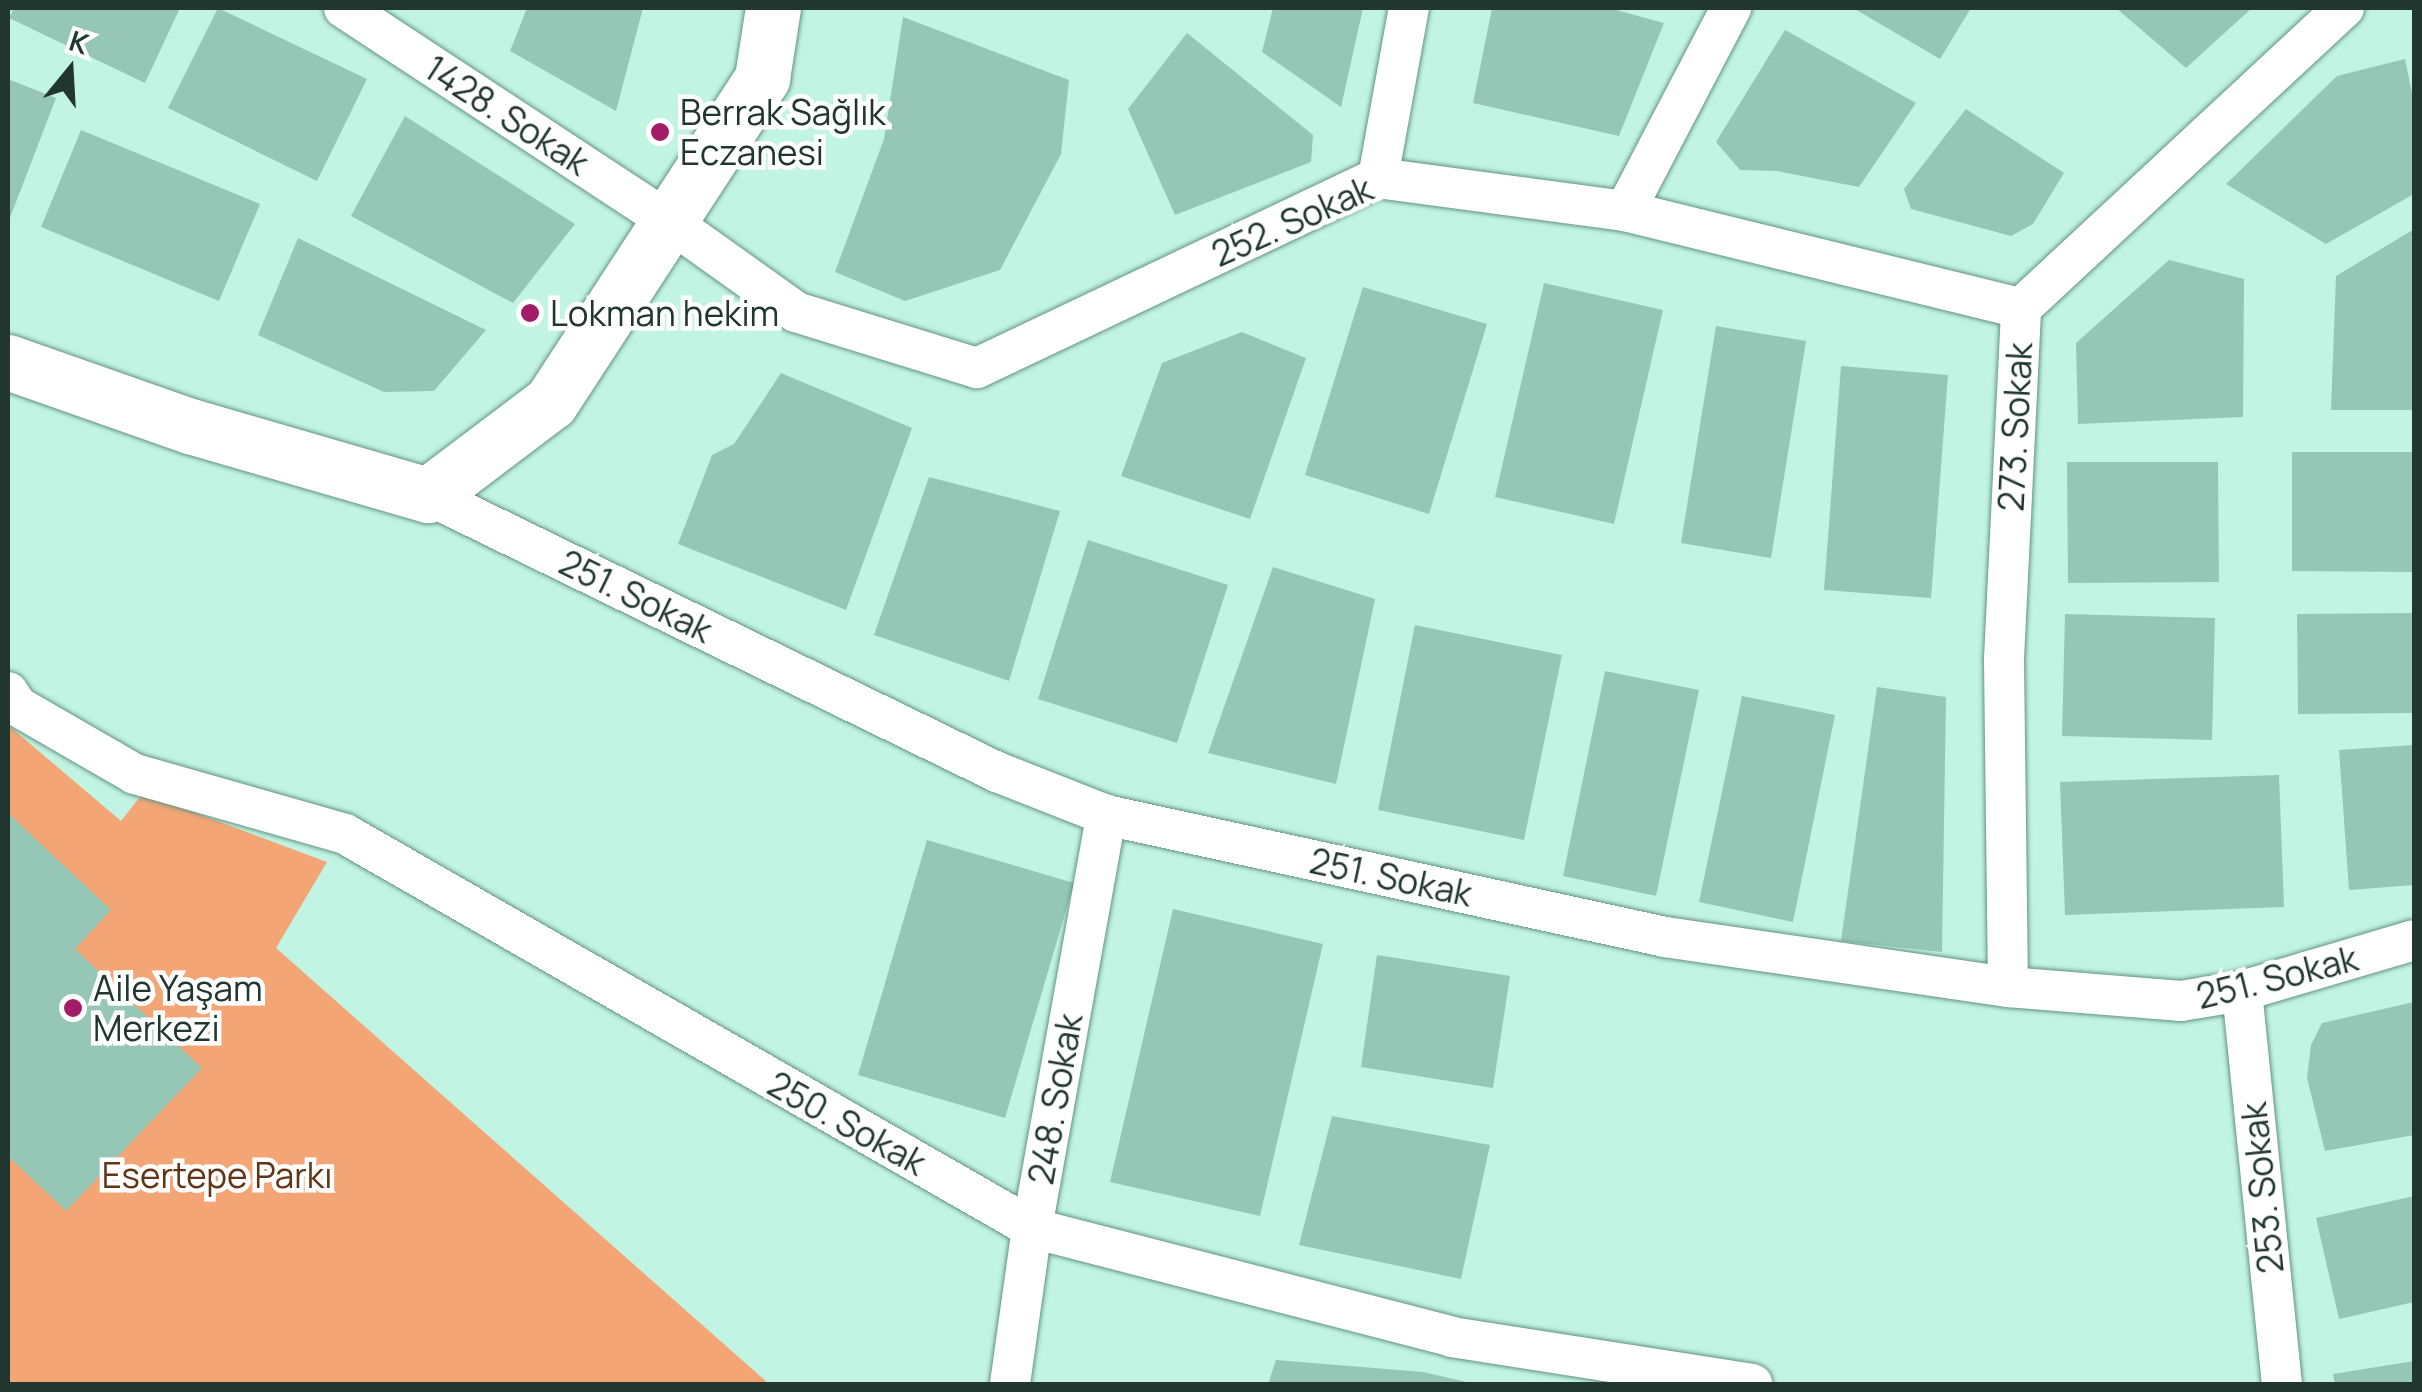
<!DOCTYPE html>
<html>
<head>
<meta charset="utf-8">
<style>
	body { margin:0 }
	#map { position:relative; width:2422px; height:1392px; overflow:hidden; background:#c2f4e3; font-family:Manrope,sans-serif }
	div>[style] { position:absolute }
	.green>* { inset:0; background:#f3a575 }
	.building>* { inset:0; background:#96c7b6 }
	.roads { filter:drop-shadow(0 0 2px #639283) drop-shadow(0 0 2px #639283) }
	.minor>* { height:40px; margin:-20px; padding:0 20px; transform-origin:20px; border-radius:20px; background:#fff }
	.secondary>* { height:55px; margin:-27.5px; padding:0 27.5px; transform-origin:27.5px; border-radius:27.5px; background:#fff }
	.dots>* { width:28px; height:28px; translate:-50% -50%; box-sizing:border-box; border:5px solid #fff; border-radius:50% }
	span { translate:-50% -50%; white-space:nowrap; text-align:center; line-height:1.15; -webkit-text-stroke:9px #fff; paint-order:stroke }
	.poi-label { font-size:35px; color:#223630 }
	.left { translate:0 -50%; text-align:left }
	.street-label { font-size:35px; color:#223630 }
	.park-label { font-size:35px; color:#623516 }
	.frame { position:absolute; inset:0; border:10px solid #223630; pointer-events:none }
	.north { position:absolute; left:20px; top:20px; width:100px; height:100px; -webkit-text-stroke:8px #fff; paint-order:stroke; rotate:18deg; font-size:28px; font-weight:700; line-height:40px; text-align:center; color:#223630 }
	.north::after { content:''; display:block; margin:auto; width:35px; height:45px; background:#223630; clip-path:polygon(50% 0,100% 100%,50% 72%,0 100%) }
</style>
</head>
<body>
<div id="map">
	<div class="green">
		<i style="clip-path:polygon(8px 725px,121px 821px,143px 793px,327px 862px,276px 948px,769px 1384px,8px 1384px)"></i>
	</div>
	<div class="building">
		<i style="clip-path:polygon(14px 8px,180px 8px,145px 83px,9px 18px)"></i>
		<i style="clip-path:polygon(218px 8px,367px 79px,317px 181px,168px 108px)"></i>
		<i style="clip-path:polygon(527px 8px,643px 8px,616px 111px,510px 51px)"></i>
		<i style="clip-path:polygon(1273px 8px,1363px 8px,1341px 107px,1262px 52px)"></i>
		<i style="clip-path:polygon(1492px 8px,1609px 8px,1664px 23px,1619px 136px,1473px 103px)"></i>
		<i style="clip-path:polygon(1853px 8px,1971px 8px,1940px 59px)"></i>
		<i style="clip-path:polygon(2116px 8px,2252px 8px,2186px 68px)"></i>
		<i style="clip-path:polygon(903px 17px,1069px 80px,1061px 154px,1000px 270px,905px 301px,835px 272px,884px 139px)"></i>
		<i style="clip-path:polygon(1785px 30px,1916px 103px,1859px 187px,1777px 171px,1740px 170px,1716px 142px)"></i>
		<i style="clip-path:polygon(1187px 33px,1313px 135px,1311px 162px,1175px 215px,1128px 109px)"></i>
		<i style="clip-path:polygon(2405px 59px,2414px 103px,2414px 194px,2326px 244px,2226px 184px,2337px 76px)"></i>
		<i style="clip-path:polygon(8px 79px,56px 98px,8px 223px)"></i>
		<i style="clip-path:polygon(1966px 109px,2064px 173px,2033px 224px,2011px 236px,1911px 209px,1904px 189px)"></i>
		<i style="clip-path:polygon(405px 116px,575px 224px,513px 303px,351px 216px)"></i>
		<i style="clip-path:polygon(81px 130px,260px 204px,219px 301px,41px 227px)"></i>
		<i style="clip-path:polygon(2411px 231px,2414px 231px,2414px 410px,2331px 410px,2336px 276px)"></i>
		<i style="clip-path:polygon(298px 238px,486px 330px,434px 391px,384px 392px,258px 335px)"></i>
		<i style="clip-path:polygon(2169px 260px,2244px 279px,2243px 417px,2078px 424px,2076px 343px)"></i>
		<i style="clip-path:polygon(1544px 283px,1663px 310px,1614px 524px,1495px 497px)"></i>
		<i style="clip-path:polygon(1363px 287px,1487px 324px,1429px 514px,1305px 475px)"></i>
		<i style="clip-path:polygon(1716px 326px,1806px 341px,1771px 558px,1681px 543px)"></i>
		<i style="clip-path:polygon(1242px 332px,1306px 358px,1250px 519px,1121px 476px,1162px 363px)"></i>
		<i style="clip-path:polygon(1841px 366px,1948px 375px,1931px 598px,1824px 590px)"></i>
		<i style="clip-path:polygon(781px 373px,912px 428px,846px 610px,678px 544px,712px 455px,734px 444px)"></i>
		<i style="clip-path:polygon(2292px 452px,2414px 452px,2414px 572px,2292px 571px)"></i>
		<i style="clip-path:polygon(2067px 462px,2218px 462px,2219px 582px,2068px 583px)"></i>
		<i style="clip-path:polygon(929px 477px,1060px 511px,1009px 681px,874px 635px)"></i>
		<i style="clip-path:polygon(1088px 540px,1228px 585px,1177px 743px,1038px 699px)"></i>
		<i style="clip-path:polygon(1273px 567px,1375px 599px,1336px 784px,1208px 753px)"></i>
		<i style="clip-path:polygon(2414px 613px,2414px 713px,2298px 714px,2297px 614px)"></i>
		<i style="clip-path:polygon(2065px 614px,2215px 618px,2212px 740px,2062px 736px)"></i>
		<i style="clip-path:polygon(1415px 625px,1562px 655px,1524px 840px,1378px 810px)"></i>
		<i style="clip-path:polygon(1605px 671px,1699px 690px,1656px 896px,1563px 876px)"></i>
		<i style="clip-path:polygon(1877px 687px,1946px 697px,1942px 952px,1841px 941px)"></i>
		<i style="clip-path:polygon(1742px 696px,1835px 715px,1793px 922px,1699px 902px)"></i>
		<i style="clip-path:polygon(2414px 745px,2414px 885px,2349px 890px,2339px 750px)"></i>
		<i style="clip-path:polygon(2279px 775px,2284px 907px,2065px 915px,2060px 782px)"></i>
		<i style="clip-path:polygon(8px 813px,111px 910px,75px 949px,202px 1068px,66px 1211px,8px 1156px)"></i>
		<i style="clip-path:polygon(927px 840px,1074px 883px,1005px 1118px,858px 1075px)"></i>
		<i style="clip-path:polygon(1173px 909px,1323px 944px,1260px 1216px,1110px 1182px)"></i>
		<i style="clip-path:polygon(1377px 955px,1510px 976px,1493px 1088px,1361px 1067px)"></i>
		<i style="clip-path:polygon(2414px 1002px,2414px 1135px,2325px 1151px,2307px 1078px,2311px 1045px,2322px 1023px)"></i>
		<i style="clip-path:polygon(1332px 1116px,1490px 1145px,1461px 1279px,1299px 1245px)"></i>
		<i style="clip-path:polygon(2414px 1196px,2414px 1302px,2339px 1319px,2316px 1218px)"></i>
		<i style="clip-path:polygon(1276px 1360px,1423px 1372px,1475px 1384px,1268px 1384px)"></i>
		<i style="clip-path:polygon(2414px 1361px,2414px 1384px,2335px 1384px,2333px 1374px)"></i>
	</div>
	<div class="roads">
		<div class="minor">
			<i style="left:344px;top:8px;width:390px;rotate:33.3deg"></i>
			<i style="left:670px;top:222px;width:155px;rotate:35.5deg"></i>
			<i style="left:796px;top:312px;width:189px;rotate:17.2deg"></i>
			<i style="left:977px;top:368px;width:444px;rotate:-25.4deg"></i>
			<i style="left:1378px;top:178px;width:249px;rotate:7.6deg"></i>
			<i style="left:1625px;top:211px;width:408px;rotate:13.8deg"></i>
			<i style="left:1378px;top:178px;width:173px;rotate:-79.7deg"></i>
			<i style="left:1625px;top:211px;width:229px;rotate:-62.4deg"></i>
			<i style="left:428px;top:495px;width:633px;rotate:25.96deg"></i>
			<i style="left:997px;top:772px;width:117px;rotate:21.5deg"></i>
			<i style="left:1106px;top:815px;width:572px;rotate:12.31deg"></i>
			<i style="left:1665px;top:937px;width:347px;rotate:8.3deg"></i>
			<i style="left:2008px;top:987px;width:174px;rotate:4.6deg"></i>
			<i style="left:2181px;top:1001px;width:62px;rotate:-9.3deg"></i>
			<i style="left:2242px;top:991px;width:179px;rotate:-16.5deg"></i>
			<i style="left:8px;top:692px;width:17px;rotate:57deg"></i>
			<i style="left:17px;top:706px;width:136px;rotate:30deg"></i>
			<i style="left:135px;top:774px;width:218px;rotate:15.9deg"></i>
			<i style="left:345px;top:834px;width:792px;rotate:29.83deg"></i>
			<i style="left:1032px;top:1228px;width:434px;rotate:14.5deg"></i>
			<i style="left:1452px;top:1337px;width:304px;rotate:8.9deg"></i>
			<i style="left:2008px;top:987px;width:328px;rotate:-90.7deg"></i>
			<i style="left:2004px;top:659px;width:351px;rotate:-87.2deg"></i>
			<i style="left:2021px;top:308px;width:441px;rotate:-42.9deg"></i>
			<i style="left:2242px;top:991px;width:395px;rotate:84.2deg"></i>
			<i style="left:1010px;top:1384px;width:158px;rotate:-82deg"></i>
			<i style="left:1032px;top:1228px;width:420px;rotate:-79.8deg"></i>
		</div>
		<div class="secondary">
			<i style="left:8px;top:362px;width:193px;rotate:19.4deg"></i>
			<i style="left:190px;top:426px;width:248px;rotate:16.2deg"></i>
			<i style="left:428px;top:495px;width:154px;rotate:-37.1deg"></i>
			<i style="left:551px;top:402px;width:387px;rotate:-56.9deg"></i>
			<i style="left:762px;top:78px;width:71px;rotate:-81.1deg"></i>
		</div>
	</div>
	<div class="dots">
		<i style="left:660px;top:132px;background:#a21c68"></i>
		<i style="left:530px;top:313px;background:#a21c68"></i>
		<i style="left:73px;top:1008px;background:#a21c68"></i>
	</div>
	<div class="poi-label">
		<span class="left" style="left:680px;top:132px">Berrak Sağlık<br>Eczanesi</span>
		<span class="left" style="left:550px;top:313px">Lokman hekim</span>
		<span class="left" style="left:93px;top:1008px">Aile Yaşam<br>Merkezi</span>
	</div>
	<div class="street-label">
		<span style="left:507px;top:115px;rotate:33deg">1428. Sokak</span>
		<span style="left:1292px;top:221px;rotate:-24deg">252. Sokak</span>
		<span style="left:2015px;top:427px;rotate:-87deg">273. Sokak</span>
		<span style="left:636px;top:596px;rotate:26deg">251. Sokak</span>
		<span style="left:1391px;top:877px;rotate:12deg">251. Sokak</span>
		<span style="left:2277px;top:977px;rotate:-14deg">251. Sokak</span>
		<span style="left:1055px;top:1099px;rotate:-80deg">248. Sokak</span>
		<span style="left:847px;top:1123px;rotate:29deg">250. Sokak</span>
		<span style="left:2262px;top:1188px;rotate:-96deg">253. Sokak</span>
	</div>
	<div class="park-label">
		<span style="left:217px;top:1175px">Esertepe Parkı</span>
	</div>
	<div class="frame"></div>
	<div class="north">K</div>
</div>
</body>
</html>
